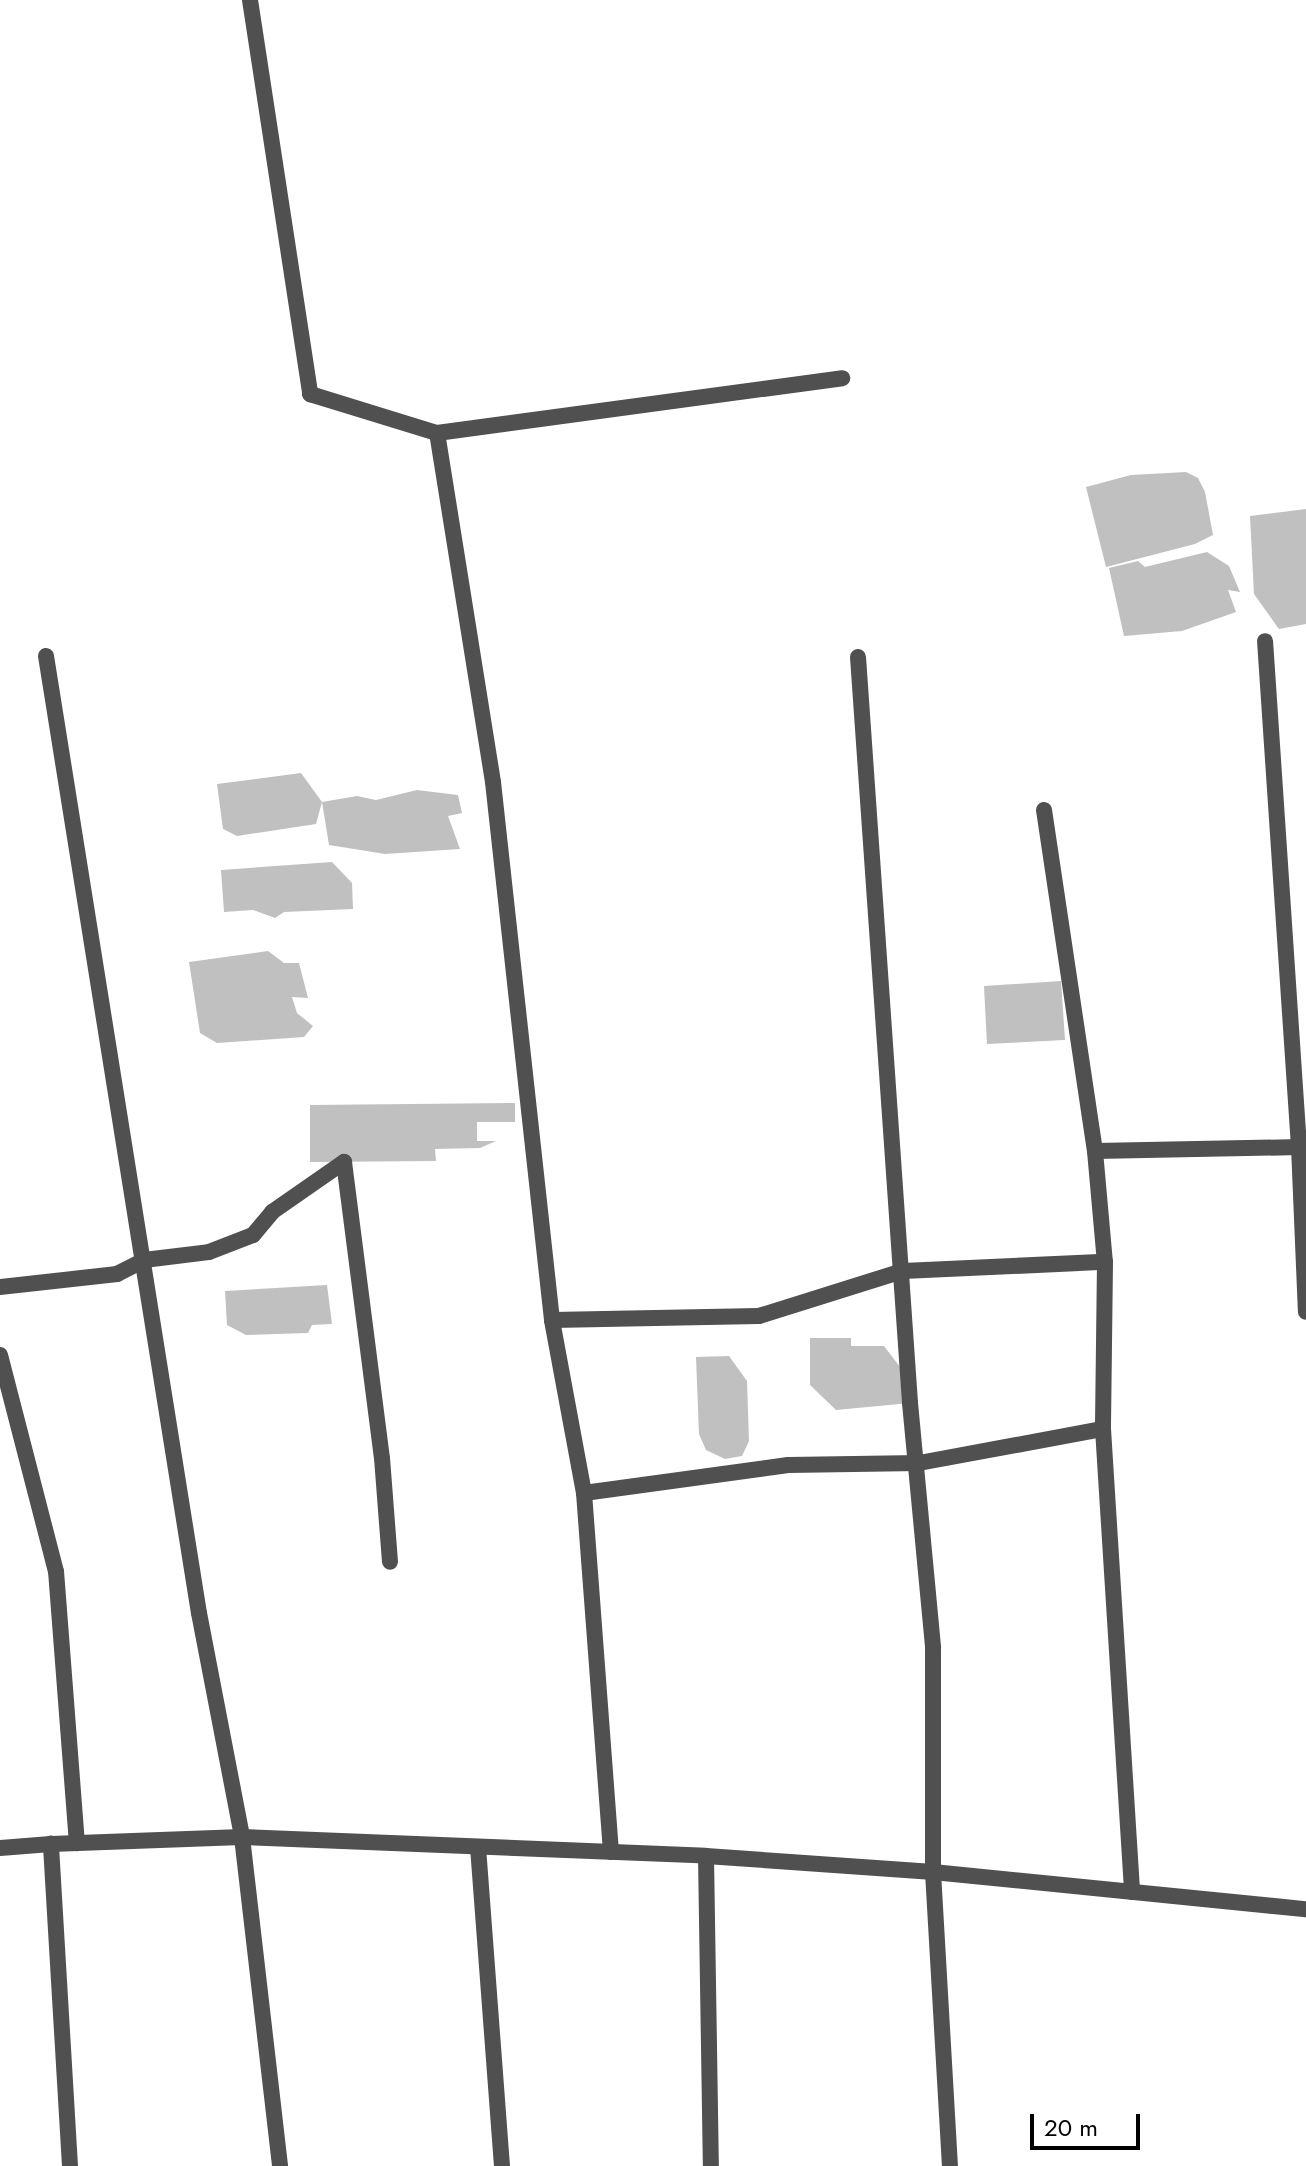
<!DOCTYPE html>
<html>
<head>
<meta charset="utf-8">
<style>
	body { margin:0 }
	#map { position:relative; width:1306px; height:2166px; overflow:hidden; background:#fff; font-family:Jost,sans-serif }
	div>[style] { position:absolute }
	.building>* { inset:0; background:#c0c0c0 }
	.street>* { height:16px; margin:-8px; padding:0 8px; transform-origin:8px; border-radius:8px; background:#505050 }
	span { translate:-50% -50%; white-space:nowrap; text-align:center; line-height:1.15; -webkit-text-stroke:6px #fff; paint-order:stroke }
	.scale { position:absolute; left:1030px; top:2114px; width:110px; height:36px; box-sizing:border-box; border:4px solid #000; border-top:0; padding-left:10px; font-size:24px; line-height:28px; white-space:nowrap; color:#000; -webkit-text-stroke:6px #fff; paint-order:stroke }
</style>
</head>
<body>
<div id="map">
	<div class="building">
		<i style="clip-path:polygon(1186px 472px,1198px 478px,1205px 492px,1213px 535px,1195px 544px,1106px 567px,1086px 487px,1131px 475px)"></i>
		<i style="clip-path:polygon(1306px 509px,1306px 624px,1279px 629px,1254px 594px,1250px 516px)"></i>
		<i style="clip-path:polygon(1207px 552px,1229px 566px,1240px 592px,1228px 590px,1236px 612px,1182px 631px,1124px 636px,1109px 568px,1138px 561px,1145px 567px)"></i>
		<i style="clip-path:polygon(301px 773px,322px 802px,316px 824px,237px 836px,223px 829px,217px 784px)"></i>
		<i style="clip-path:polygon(417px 790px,458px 795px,462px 813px,448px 816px,460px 849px,385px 854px,329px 845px,322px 802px,357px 796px,376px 800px)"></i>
		<i style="clip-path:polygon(332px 862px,352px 883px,353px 909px,284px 912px,275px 918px,253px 910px,224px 912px,221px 870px)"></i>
		<i style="clip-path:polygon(268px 951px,284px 963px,299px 963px,308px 998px,292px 997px,297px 1013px,313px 1026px,304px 1037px,217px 1043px,200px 1033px,189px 962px)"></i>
		<i style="clip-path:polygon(1061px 981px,1065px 1040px,987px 1044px,984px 986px)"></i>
		<i style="clip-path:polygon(515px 1103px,515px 1122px,477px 1122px,477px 1141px,496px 1141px,480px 1148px,435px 1149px,436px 1161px,310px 1162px,310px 1105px)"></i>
		<i style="clip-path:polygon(327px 1285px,332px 1324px,312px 1325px,308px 1333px,246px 1335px,227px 1325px,225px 1291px)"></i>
		<i style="clip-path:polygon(810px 1338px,851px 1338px,851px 1346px,884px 1346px,907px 1376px,910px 1403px,836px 1410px,810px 1385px)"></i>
		<i style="clip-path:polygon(729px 1356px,747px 1381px,749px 1441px,742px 1456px,725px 1459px,706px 1450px,699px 1434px,696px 1357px)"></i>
	</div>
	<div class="street">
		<i style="left:250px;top:0;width:399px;rotate:81.3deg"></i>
		<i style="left:310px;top:394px;width:133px;rotate:17.1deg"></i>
		<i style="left:46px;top:656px;width:969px;rotate:80.92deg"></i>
		<i style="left:199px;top:1613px;width:228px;rotate:79.1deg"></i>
		<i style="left:242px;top:1837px;width:331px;rotate:83.4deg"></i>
		<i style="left:858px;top:657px;width:748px;rotate:86.01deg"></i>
		<i style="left:910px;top:1403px;width:246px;rotate:84.6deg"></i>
		<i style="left:933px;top:1648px;width:224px;rotate:90deg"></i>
		<i style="left:933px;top:1872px;width:294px;rotate:86.7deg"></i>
		<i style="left:1044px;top:810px;width:345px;rotate:81.5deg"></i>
		<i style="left:1095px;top:1151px;width:111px;rotate:84.9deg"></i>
		<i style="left:1105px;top:1262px;width:167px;rotate:90.7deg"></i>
		<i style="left:1103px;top:1429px;width:464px;rotate:86.4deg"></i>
		<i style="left:1306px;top:1146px;width:7px;rotate:172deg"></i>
		<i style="left:1299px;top:1147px;width:165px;rotate:87.6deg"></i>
		<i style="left:1095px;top:1151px;width:204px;rotate:-1.1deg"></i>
		<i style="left:1299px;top:1147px;width:507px;rotate:-93.84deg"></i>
		<i style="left:0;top:1287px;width:118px;rotate:-6.3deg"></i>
		<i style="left:117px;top:1274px;width:30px;rotate:-27deg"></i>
		<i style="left:144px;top:1260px;width:65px;rotate:-7deg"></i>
		<i style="left:209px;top:1252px;width:47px;rotate:-21.1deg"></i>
		<i style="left:253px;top:1235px;width:30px;rotate:-50deg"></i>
		<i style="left:272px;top:1212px;width:88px;rotate:-34.8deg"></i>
		<i style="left:344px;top:1162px;width:298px;rotate:82.7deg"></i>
		<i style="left:382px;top:1458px;width:104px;rotate:85.6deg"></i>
		<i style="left:552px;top:1320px;width:207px;rotate:-1.1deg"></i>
		<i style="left:759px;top:1316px;width:151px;rotate:-17.4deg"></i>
		<i style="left:903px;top:1271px;width:202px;rotate:-2.6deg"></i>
		<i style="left:0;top:1355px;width:223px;rotate:75.5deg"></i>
		<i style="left:56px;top:1571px;width:273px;rotate:85.6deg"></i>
		<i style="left:584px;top:1493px;width:206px;rotate:-7.8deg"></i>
		<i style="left:788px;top:1465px;width:131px;rotate:-0.9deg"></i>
		<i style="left:919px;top:1463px;width:187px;rotate:-10.5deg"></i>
		<i style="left:478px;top:1847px;width:320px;rotate:85.7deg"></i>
		<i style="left:0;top:1848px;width:51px;rotate:-4.5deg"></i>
		<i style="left:611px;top:1852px;width:360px;rotate:-94.3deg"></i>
		<i style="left:584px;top:1493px;width:176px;rotate:-100.5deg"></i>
		<i style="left:552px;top:1320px;width:541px;rotate:-96.26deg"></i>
		<i style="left:493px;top:782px;width:353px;rotate:-99.1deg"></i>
		<i style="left:437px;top:433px;width:409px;rotate:-7.7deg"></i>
		<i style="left:706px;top:1856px;width:310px;rotate:89.1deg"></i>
		<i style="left:70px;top:2166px;width:323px;rotate:-93.4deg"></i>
		<i style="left:51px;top:1844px;width:191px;rotate:-2.1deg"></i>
		<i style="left:242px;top:1837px;width:464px;rotate:2.3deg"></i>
		<i style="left:706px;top:1856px;width:228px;rotate:4deg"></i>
		<i style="left:933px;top:1872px;width:375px;rotate:5.7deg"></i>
	</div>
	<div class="scale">20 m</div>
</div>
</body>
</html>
